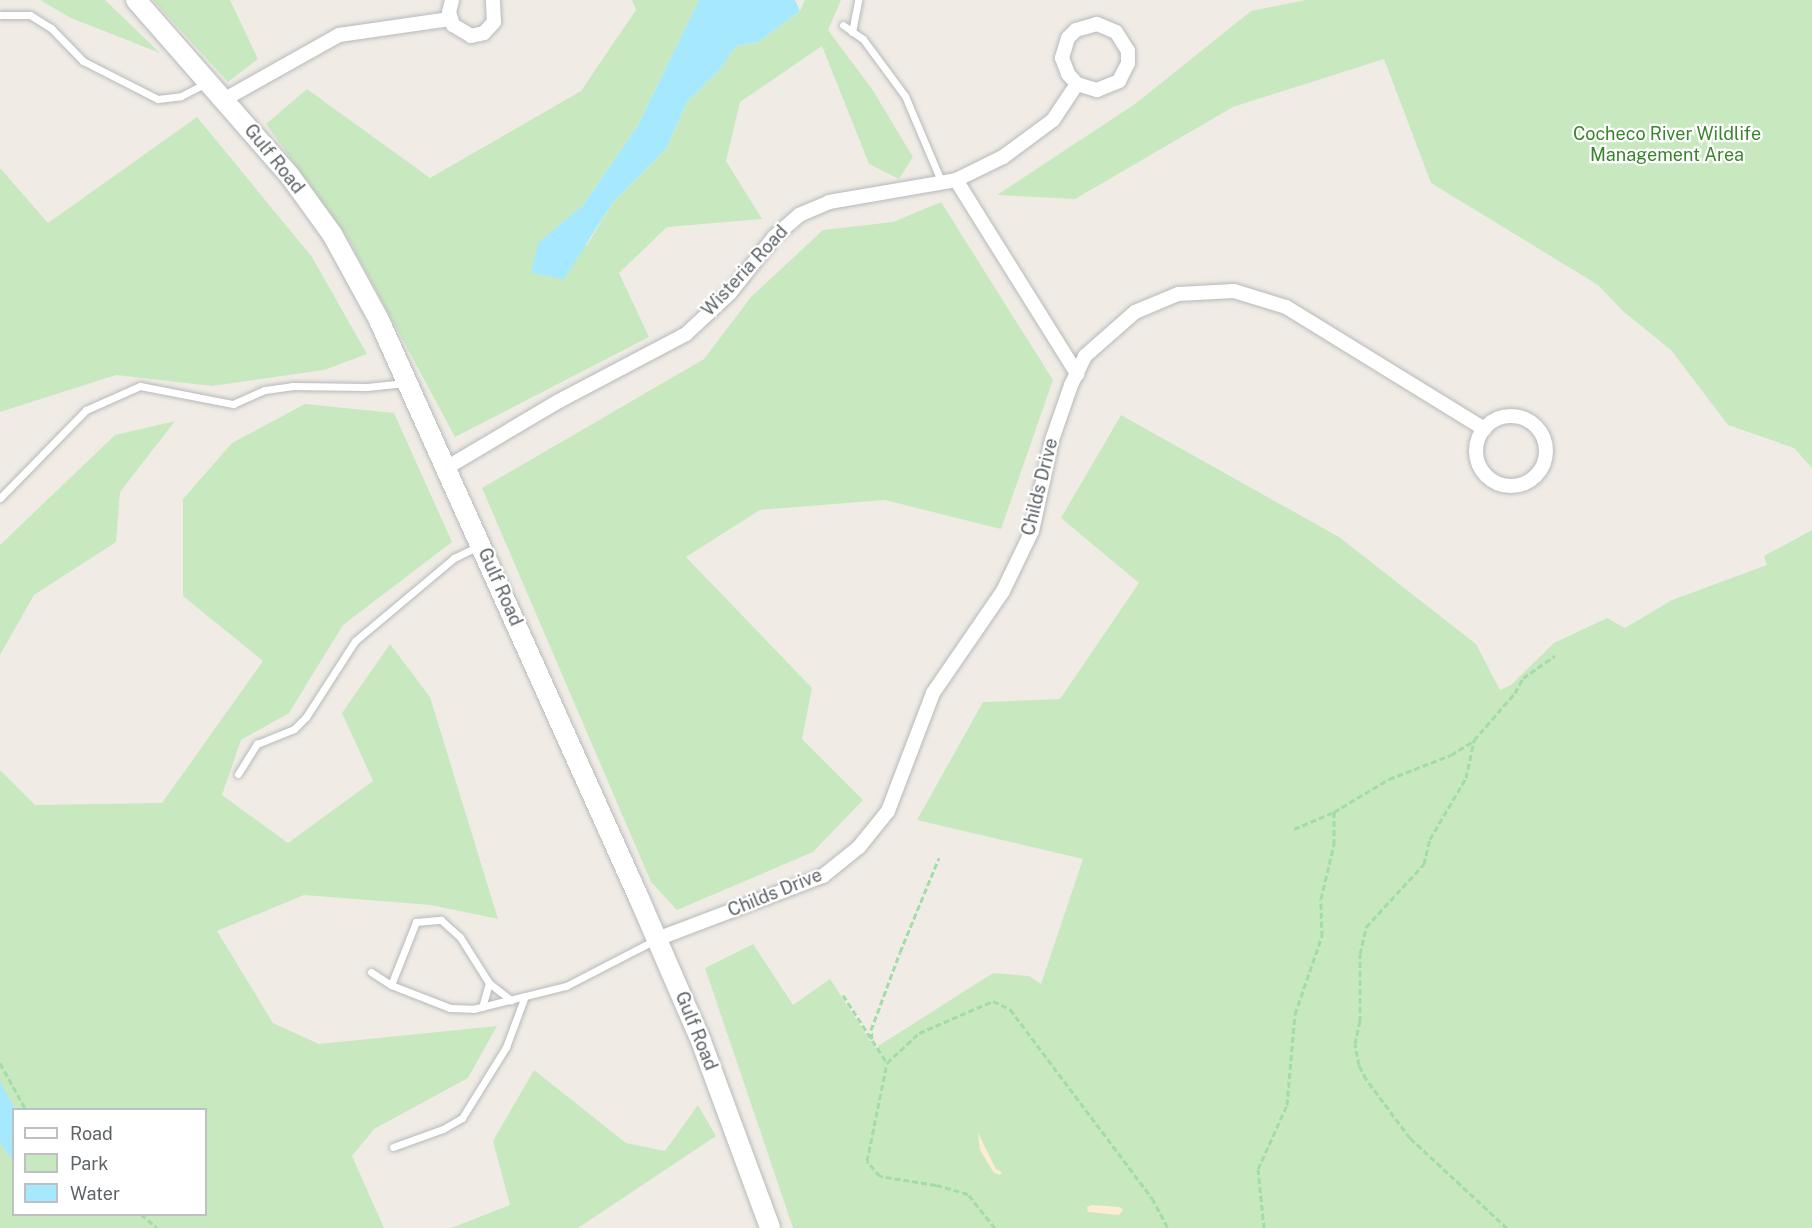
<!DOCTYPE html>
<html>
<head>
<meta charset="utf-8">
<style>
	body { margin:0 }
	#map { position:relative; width:1812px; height:1228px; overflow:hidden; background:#f0ece5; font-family:"Public Sans",sans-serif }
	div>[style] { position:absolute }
	.green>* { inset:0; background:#c8e9c0 }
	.sand>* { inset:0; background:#fdebd3 }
	.water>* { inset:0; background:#a6e9ff }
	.path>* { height:3px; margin-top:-1.5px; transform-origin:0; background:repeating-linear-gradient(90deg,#a2dca6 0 6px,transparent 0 9px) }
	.roads { filter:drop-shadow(0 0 2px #b6b9bd) drop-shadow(0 0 2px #b6b9bd) }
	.lane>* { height:7px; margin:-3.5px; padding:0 3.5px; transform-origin:3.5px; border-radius:3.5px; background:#fff }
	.street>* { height:14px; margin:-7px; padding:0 7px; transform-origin:7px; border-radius:7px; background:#fff }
	.street>.ring { margin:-7px; padding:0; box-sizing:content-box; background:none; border:14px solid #fff; border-radius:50% }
	.secondary>* { height:20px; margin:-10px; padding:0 10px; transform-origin:10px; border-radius:10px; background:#fff }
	span { translate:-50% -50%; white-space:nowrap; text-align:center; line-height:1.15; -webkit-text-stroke:4.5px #fff; paint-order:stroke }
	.park-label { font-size:18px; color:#3a842e }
	.street-label { font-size:18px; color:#5d6367 }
	.legend { position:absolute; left:12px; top:1108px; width:195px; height:108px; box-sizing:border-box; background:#fff; border:2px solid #bec1c2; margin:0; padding:8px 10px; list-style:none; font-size:18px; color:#5d6367 }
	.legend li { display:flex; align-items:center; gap:12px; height:30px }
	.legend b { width:30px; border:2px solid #bec1c2 }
</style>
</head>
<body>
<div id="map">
	<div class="green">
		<i style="clip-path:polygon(40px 0,105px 0,160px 53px,71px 18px)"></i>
		<i style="clip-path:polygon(153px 0,230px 0,258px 59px,228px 82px)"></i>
		<i style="clip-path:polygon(632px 0,699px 0,637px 127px,583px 205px,538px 244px,587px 245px,613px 202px,666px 149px,687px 102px,720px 69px,736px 46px,758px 42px,800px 11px,805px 0,841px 0,828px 30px,872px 89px,913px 157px,899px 179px,869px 164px,822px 46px,740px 102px,726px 161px,762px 219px,667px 227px,619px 273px,649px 337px,455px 437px,348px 238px,266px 124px,307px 89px,430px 178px,581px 91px,636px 10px)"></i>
		<i style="clip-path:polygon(1306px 0,1812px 0,1812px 468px,1794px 448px,1728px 425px,1671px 350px,1624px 312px,1598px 285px,1431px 183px,1384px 59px,1233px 107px,1075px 199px,997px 195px,1135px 104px,1251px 11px)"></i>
		<i style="clip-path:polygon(197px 117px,312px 257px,367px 354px,324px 370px,212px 386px,116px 375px,0 412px,0 168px,48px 223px)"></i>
		<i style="clip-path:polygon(941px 202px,1053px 380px,1001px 529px,885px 500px,760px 510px,686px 557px,812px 688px,802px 739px,863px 800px,813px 852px,677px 910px,651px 882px,482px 488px,704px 359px,751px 297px,823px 230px,893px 222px)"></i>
		<i style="clip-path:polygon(evenodd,305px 404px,394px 413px,452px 542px,343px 625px,289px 713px,241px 740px,222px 795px,288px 843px,373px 781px,342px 713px,390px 644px,430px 697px,498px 919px,431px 905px,304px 895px,217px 931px,273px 1023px,319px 1044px,497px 1026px,468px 1078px,374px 1129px,352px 1156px,384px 1228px,0 1228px,0 770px,35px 805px,162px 803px,263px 661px,183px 596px,183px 499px,232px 443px,305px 404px,14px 1110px,206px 1110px,206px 1214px,14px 1214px,14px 1110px)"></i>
		<i style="clip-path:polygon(1121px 415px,1339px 537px,1476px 644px,1500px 690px,1511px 685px,1554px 643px,1607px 618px,1625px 628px,1672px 600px,1767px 565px,1764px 556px,1812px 530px,1812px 1228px,793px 1228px,705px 968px,753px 944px,793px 1005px,830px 979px,875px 1048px,993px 973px,1029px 976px,1041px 984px,1083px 859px,917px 820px,983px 702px,1060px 699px,1139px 583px,1061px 518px)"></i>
		<i style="clip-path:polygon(175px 421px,120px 492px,116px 542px,34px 595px,0 655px,0 545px,115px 435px)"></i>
		<i style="clip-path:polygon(534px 1070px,626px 1143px,665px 1151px,698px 1105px,716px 1136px,578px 1228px,451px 1228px,510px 1205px,493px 1141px)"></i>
	</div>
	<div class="sand">
		<i style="clip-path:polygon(978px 1133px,996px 1169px,1002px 1172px,1000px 1175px,994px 1173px,980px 1150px)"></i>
		<i style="clip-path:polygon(1092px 1205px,1120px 1207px,1123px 1210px,1119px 1215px,1088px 1212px,1087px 1207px)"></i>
	</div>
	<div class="water">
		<i style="clip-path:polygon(699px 0,795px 0,800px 11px,758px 42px,736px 46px,720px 69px,687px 102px,666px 149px,613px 202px,564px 279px,531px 273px,538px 243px,583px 205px,637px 127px)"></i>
		<i style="clip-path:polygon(0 1081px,15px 1109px,13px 1161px,0 1143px)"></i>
	</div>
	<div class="path">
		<i style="left:1294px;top:829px;width:43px;rotate:-23deg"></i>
		<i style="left:843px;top:995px;width:81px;rotate:57.1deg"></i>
		<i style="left:872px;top:1039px;width:9px;rotate:-96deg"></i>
		<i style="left:871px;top:1030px;width:83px;rotate:-69.6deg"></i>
		<i style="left:900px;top:952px;width:102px;rotate:-67.5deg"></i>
		<i style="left:0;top:1063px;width:54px;rotate:61deg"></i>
		<i style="left:141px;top:1214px;width:21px;rotate:41deg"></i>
		<i style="left:995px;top:1228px;width:43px;rotate:-128.5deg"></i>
		<i style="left:968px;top:1194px;width:33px;rotate:-164deg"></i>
		<i style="left:936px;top:1185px;width:57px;rotate:-170.9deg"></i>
		<i style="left:880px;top:1176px;width:20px;rotate:-131deg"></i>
		<i style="left:867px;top:1161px;width:100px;rotate:-78.5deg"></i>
		<i style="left:887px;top:1063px;width:44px;rotate:-43.2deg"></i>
		<i style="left:919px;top:1033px;width:81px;rotate:-23.4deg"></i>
		<i style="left:993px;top:1001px;width:19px;rotate:25deg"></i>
		<i style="left:1010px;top:1009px;width:236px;rotate:53.1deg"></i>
		<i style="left:1152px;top:1198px;width:34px;rotate:62deg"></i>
		<i style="left:1264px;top:1228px;width:59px;rotate:-95.8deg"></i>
		<i style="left:1258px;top:1169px;width:70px;rotate:-65.6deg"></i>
		<i style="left:1287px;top:1105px;width:91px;rotate:-85deg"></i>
		<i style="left:1295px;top:1014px;width:83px;rotate:-70.9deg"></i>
		<i style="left:1322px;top:936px;width:37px;rotate:-92deg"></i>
		<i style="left:1321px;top:899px;width:57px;rotate:-76.7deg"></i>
		<i style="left:1334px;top:844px;width:32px;rotate:-90deg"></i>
		<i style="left:1334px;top:812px;width:64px;rotate:-31deg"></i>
		<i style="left:1389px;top:779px;width:66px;rotate:-21.2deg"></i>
		<i style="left:1451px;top:755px;width:26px;rotate:-32deg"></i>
		<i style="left:1507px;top:1228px;width:132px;rotate:-137.1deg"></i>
		<i style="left:1410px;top:1138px;width:74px;rotate:-126.7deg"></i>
		<i style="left:1366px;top:1079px;width:16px;rotate:-117deg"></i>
		<i style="left:1359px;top:1065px;width:21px;rotate:-101deg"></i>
		<i style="left:1355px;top:1044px;width:24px;rotate:-78deg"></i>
		<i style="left:1360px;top:1021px;width:67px;rotate:-90deg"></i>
		<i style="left:1360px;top:954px;width:28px;rotate:-77deg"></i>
		<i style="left:1366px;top:927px;width:86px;rotate:-47.4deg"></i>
		<i style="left:1424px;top:864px;width:26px;rotate:-77deg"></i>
		<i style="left:1430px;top:839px;width:71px;rotate:-59.5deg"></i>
		<i style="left:1466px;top:778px;width:39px;rotate:-78deg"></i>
		<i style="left:1474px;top:740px;width:62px;rotate:-48.9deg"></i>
		<i style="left:1515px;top:693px;width:17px;rotate:-62deg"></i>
		<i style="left:1523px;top:678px;width:39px;rotate:-35deg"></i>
	</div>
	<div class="roads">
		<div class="lane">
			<i style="left:0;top:15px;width:30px"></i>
			<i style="left:30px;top:15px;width:25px;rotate:32deg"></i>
			<i style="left:51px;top:28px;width:46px;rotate:45.9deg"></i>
			<i style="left:83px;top:61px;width:84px;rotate:26.9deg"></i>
			<i style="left:158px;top:99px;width:23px;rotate:-7deg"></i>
			<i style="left:181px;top:96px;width:27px;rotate:-27deg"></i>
			<i style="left:843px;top:25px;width:24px;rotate:35deg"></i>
			<i style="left:863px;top:39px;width:71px;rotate:53.6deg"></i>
			<i style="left:905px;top:96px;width:95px;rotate:67deg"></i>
			<i style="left:852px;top:32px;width:33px;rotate:-79deg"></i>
			<i style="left:0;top:498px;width:123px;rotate:-45.7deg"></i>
			<i style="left:86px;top:410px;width:59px;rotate:-24deg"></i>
			<i style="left:140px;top:386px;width:95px;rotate:11deg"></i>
			<i style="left:233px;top:404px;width:35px;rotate:-24deg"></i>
			<i style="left:265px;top:390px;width:27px;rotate:-8deg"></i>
			<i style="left:292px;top:386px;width:75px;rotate:0.8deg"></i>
			<i style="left:367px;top:387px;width:38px;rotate:-6deg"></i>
			<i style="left:238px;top:774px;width:36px;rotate:-58deg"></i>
			<i style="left:257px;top:744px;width:40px;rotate:-22deg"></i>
			<i style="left:294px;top:729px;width:17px;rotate:-45deg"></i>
			<i style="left:306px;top:717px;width:90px;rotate:-57.2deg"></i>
			<i style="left:355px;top:641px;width:129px;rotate:-40deg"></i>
			<i style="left:454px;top:558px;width:28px;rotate:-26deg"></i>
			<i style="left:371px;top:972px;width:24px;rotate:33deg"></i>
			<i style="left:391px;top:985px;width:63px;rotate:21.3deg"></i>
			<i style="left:450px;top:1008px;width:23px;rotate:2deg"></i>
			<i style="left:473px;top:1009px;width:96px;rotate:-13.9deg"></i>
			<i style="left:566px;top:986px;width:100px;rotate:-27.3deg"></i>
			<i style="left:489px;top:983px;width:28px;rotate:38deg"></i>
			<i style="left:391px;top:985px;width:68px;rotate:-68.4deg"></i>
			<i style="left:416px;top:922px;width:25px;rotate:-5deg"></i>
			<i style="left:441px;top:920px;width:25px;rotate:42deg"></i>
			<i style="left:460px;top:937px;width:54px;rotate:57.8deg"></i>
			<i style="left:489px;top:983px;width:25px;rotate:106deg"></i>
			<i style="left:393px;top:1147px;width:53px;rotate:-19.8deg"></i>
			<i style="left:443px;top:1129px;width:22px;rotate:-30deg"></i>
			<i style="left:462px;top:1118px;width:84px;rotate:-58.2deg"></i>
			<i style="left:506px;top:1047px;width:54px;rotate:-69.6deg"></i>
		</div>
		<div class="street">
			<i style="left:452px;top:0;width:12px;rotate:104deg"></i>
			<i style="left:449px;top:12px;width:14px;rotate:73deg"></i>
			<i style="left:453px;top:25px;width:21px;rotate:31deg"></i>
			<i style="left:471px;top:36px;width:13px;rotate:-13deg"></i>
			<i style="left:484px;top:33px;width:15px;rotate:-48deg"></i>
			<i style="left:494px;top:22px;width:22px;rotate:-93deg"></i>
			<i style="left:225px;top:99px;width:131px;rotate:-29.3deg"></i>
			<i style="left:339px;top:35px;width:112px;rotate:-8.2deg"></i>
			<i style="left:956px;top:180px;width:229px;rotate:58deg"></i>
			<i class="ring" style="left:1476px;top:416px;width:56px;height:56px"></i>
			<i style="left:446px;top:468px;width:131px;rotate:-30.7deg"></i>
			<i style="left:559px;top:401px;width:144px;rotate:-27.8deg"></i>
			<i style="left:686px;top:334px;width:60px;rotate:-43deg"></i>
			<i style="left:730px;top:293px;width:71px;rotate:-51.8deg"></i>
			<i style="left:774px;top:237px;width:33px;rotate:-41deg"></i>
			<i style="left:799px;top:215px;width:33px;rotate:-23deg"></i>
			<i style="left:829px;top:202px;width:129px;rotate:-9.8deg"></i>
			<i style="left:956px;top:180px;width:52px;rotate:-26.1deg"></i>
			<i style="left:1003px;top:157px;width:62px;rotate:-36.5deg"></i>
			<i style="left:1053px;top:120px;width:43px;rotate:-56.3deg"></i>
			<i style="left:1077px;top:84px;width:21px;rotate:17deg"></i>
			<i style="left:1097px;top:90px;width:24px;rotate:-22deg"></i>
			<i style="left:1119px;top:81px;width:20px;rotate:-63deg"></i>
			<i style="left:1128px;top:63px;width:12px;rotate:-90deg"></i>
			<i style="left:1128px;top:51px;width:22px;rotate:-122deg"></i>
			<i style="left:1116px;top:32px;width:21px;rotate:-157deg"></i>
			<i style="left:1097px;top:24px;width:22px;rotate:164deg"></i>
			<i style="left:1076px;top:30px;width:11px;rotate:135deg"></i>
			<i style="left:1068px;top:38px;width:21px;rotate:107deg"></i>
			<i style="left:1062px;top:58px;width:17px;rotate:69deg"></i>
			<i style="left:1068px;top:74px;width:13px;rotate:48deg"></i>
			<i style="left:657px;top:939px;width:178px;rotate:-20.8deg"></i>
			<i style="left:823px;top:876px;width:46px;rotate:-38.9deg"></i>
			<i style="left:859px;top:847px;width:46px;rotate:-51.1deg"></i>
			<i style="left:888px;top:811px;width:126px;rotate:-69.1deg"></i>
			<i style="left:933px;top:693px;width:124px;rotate:-55.5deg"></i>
			<i style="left:1003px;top:591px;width:67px;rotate:-64.2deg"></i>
			<i style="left:1032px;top:531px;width:93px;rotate:-77.6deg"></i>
			<i style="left:1052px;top:440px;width:58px;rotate:-70.9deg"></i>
			<i style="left:1071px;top:385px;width:32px;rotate:-64deg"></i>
			<i style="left:1085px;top:356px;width:67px;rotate:-41.3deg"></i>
			<i style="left:1135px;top:312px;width:47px;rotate:-22.7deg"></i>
			<i style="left:1178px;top:294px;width:56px;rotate:-3.1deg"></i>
			<i style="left:1234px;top:291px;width:54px;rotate:17.1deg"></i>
			<i style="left:1286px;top:307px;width:233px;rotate:31.6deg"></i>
		</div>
		<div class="secondary">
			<i style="left:136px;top:0;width:234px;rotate:48.8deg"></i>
			<i style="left:290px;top:176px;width:72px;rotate:54.1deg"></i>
			<i style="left:332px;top:234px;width:98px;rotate:61.3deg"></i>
			<i style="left:379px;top:320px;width:632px;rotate:65.79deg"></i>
			<i style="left:638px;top:896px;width:158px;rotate:66.5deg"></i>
			<i style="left:701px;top:1041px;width:199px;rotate:69.7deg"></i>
		</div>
	</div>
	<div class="park-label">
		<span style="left:1667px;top:145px">Cocheco River Wildlife<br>Management Area</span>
	</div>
	<div class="street-label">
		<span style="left:274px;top:159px;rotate:51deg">Gulf Road</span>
		<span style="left:745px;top:271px;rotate:-47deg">Wisteria Road</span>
		<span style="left:1040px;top:487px;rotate:-76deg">Childs Drive</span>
		<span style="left:500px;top:587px;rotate:66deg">Gulf Road</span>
		<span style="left:775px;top:893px;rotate:-22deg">Childs Drive</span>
		<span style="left:696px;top:1031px;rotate:68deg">Gulf Road</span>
	</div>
	<ul class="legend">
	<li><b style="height:8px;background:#fff"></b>Road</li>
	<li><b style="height:16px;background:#c8e9c0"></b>Park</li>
	<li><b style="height:16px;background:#a6e9ff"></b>Water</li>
	</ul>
</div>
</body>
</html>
